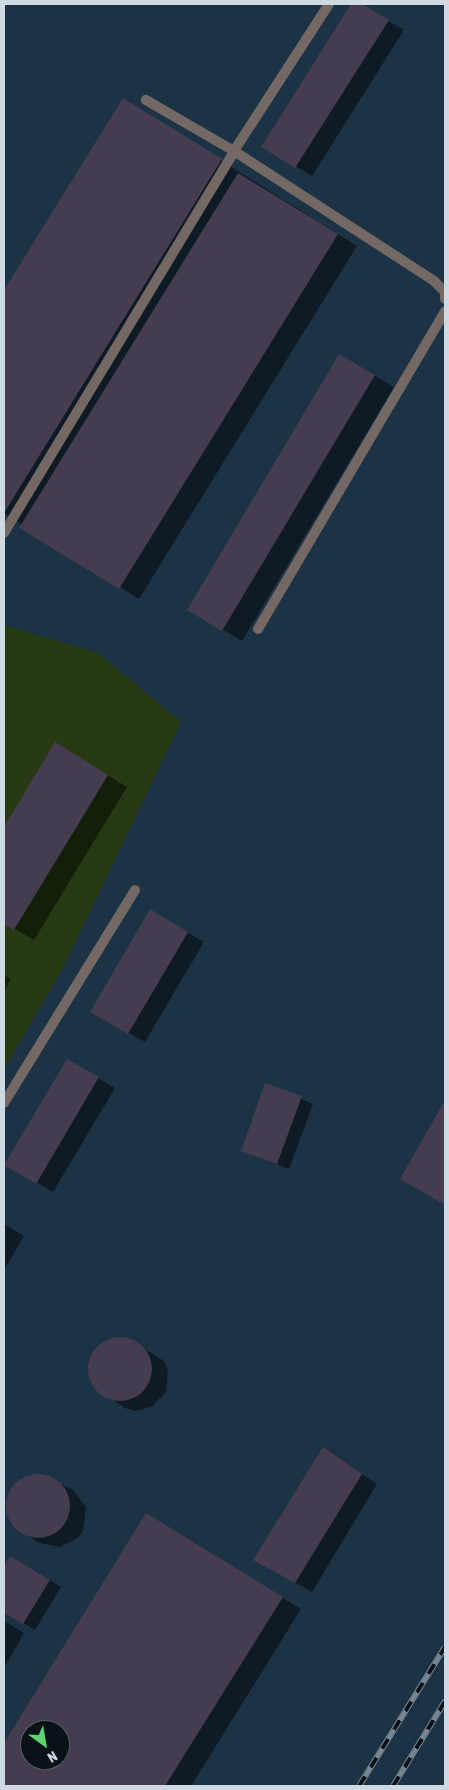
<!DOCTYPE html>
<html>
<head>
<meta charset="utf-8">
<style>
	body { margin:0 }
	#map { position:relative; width:449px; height:1790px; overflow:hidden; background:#182a37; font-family:"Asap Condensed",sans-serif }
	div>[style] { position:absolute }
	.built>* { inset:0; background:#1b3345 }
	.green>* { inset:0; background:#273a14 }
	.shadow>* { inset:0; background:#0007 }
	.building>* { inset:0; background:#453c4f }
	.round { border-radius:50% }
	.lane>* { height:10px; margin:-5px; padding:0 5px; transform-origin:5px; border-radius:5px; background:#746864 }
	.street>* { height:10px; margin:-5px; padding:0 5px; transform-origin:5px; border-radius:5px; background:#746864 }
	.rail>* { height:5.5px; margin-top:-2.75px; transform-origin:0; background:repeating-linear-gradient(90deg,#0a1117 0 11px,#788791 0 22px); box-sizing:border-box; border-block:1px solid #788791 }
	span { translate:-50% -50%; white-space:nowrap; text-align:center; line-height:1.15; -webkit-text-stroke:4px #0a1117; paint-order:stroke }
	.frame { position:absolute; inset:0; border:5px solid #ced9e2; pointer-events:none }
	.north { position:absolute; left:20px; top:1720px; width:50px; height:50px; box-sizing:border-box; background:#0a1117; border:1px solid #586168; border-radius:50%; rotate:148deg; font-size:14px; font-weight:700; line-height:20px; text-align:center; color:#ced9e2 }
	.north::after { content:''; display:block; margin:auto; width:18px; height:22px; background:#59d56f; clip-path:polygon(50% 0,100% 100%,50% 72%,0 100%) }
</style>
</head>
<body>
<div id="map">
	<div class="built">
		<i style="clip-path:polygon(evenodd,4px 4px,445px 4px,445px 1786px,4px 1786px,4px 4px,30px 1730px,60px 1730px,60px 1760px,30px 1760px,30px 1730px)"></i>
	</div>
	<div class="green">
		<i style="clip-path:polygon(4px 625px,98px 653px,181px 722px,62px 970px,4px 1070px)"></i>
	</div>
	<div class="shadow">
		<i style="clip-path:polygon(352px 4px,360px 4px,404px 30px,312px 176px,262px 146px)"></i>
		<i style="clip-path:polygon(123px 99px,357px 246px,139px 599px,4px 513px,4px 292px)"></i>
		<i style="clip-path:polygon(340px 356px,394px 387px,242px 641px,188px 609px)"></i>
		<i style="clip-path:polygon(55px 744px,127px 787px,34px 940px,4px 923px,4px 829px)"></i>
		<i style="clip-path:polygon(151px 911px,204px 942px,145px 1042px,92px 1012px)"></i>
		<i style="clip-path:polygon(4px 975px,11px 979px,4px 992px)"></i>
		<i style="clip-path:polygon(67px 1060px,115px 1088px,53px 1192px,6px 1165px)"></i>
		<i style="clip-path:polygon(266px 1084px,313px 1104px,289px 1169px,242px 1150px)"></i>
		<i style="clip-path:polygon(445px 1103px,445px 1204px,402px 1179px)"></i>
		<i style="clip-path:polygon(4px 1224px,24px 1236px,4px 1270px)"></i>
		<i style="clip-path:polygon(118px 1338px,128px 1339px,164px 1361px,168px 1371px,166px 1392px,151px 1407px,135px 1411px,125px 1408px,93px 1386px,90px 1362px,102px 1344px)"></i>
		<i style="clip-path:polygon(323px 1448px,377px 1484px,312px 1592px,271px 1569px)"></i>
		<i style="clip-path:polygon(31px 1475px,42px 1475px,73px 1490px,86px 1507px,83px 1531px,76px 1539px,60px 1547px,39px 1543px,13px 1525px,7px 1511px,11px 1490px,21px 1480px)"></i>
		<i style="clip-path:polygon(evenodd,147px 1515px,301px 1609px,191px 1786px,4px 1786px,4px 1745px,147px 1515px,30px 1730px,60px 1730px,60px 1760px,30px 1760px,30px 1730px)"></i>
		<i style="clip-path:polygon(11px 1557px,61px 1587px,35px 1630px,4px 1611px,4px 1569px)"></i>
		<i style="clip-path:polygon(4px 1621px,24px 1633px,6px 1665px,4px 1664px)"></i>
	</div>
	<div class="building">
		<i style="clip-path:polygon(351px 4px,362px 4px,389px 20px,295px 168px,261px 147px)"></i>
		<i style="clip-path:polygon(123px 98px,222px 159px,4px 513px,4px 290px)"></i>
		<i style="clip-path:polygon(238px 173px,338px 234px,119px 589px,19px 528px)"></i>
		<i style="clip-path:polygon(339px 354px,375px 375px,222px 631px,187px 610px)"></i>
		<i style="clip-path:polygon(55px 742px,108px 775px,14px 930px,4px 924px,4px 827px)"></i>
		<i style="clip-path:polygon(150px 909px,188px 932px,128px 1034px,90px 1012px)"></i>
		<i style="clip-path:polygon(67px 1059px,99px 1077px,36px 1184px,4px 1165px)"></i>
		<i style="clip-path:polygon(265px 1083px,302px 1096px,277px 1164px,241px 1151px)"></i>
		<i style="clip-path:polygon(445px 1100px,445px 1205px,400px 1179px)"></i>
		<i class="round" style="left:88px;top:1337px;width:64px;height:64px"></i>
		<i style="clip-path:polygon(323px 1447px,362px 1474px,295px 1583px,253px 1560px)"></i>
		<i class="round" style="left:6px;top:1474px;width:64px;height:64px"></i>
		<i style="clip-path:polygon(evenodd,146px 1513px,283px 1597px,165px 1786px,4px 1786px,4px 1743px,146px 1513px,30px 1730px,60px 1730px,60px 1760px,30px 1760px,30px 1730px)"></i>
		<i style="clip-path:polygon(10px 1556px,50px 1580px,23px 1624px,4px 1613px,4px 1567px)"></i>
	</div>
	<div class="lane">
		<i style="left:329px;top:4px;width:175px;rotate:122.9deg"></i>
		<i style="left:234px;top:151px;width:239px;rotate:33deg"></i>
		<i style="left:434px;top:281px;width:16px;rotate:45deg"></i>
		<i style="left:445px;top:292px;width:7px;rotate:90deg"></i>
		<i style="left:4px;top:533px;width:446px;rotate:-58.9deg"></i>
		<i style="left:234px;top:151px;width:102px;rotate:-149.9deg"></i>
		<i style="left:258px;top:629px;width:369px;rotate:-59.5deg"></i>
	</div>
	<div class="street">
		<i style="left:4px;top:1103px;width:250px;rotate:-58.4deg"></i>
	</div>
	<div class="rail">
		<i style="left:359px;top:1786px;width:163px;rotate:-58.3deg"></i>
		<i style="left:393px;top:1786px;width:100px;rotate:-58.5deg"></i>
	</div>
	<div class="frame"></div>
	<div class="north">N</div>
</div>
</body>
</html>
